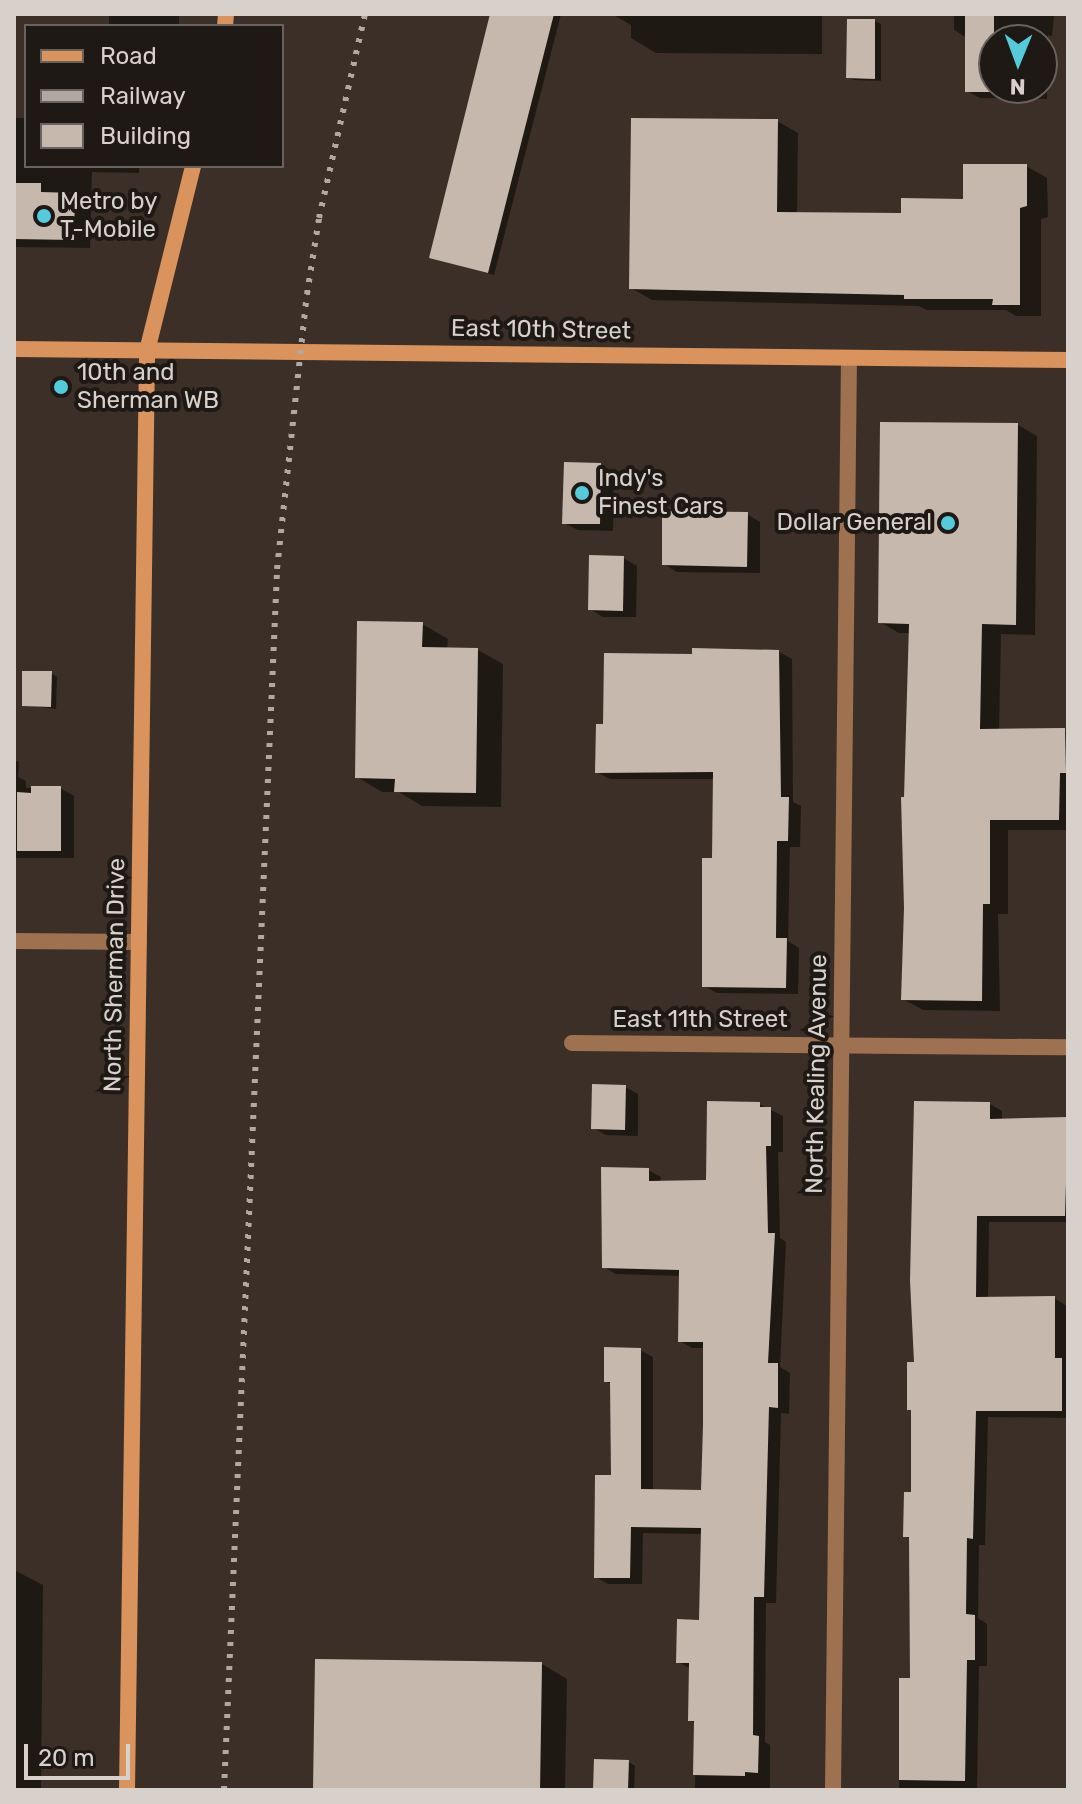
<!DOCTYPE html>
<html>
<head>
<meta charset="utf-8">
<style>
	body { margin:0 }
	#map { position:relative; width:1082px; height:1804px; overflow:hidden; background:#3b2f27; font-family:Rubik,sans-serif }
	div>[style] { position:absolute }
	.shadow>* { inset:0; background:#0007 }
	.building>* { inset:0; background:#c7b8ae }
	.minor>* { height:16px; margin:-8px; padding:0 8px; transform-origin:8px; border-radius:8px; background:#9e7150 }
	.secondary>* { height:16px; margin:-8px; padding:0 8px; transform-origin:8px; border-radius:8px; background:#da935d }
	.rail>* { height:6px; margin-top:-3px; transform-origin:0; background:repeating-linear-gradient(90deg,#b0a8a1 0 4px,transparent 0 12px) }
	.dots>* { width:22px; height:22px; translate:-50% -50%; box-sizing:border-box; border:4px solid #1e1915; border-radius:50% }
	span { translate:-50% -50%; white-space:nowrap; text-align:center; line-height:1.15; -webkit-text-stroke:8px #1e1915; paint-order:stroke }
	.poi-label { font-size:24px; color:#d8d1cb }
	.left { translate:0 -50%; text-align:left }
	.right { translate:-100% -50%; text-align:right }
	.street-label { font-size:24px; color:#d8d1cb }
	.frame { position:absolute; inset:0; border:16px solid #d8d1cb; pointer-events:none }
	.legend { position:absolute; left:24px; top:24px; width:260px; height:144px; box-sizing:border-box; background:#1e1915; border:2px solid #68635e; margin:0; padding:10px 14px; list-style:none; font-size:24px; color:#d8d1cb }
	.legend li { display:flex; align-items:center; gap:16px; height:40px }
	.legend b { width:40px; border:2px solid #68635e }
	.north { position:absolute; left:978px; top:24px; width:80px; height:80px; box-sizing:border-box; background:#1e1915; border:2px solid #68635e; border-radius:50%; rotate:181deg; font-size:22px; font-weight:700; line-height:32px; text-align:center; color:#d8d1cb }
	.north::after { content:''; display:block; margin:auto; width:28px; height:36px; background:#53cbdb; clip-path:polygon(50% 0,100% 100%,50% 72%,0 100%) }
	.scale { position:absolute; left:24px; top:1744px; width:106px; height:36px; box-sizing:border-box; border:4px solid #d8d1cb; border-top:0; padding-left:10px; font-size:24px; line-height:28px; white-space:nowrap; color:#d8d1cb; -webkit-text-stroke:6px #1e1915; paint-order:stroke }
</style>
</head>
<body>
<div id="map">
	<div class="shadow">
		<i style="clip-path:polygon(109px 14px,179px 14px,179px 26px,109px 26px)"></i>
		<i style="clip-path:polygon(492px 14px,561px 14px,494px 275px,431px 257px)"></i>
		<i style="clip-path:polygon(612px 14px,822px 14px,822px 54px,656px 53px,631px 38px,631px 25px)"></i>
		<i style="clip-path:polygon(evenodd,954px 14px,1054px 14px,1052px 36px,1048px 35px,1047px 99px,980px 98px,967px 91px,967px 38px,954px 30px,954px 14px,994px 40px,1042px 40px,1042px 88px,994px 88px,994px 40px)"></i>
		<i style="clip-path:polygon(875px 21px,881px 24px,881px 81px,854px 80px,848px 77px)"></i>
		<i style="clip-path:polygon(14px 118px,26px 118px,26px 166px,139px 166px,139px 173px,92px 172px,90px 248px,14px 247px)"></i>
		<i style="clip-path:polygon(777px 121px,798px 133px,797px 214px,903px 215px,965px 201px,1026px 166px,1047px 178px,1048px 217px,1041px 219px,1041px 316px,1016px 316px,1006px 310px,927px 310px,919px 306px,652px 300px,631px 288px)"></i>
		<i style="clip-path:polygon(1018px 425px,1037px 436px,1035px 635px,1001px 634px,999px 730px,1068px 732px,1068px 830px,1008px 830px,1008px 914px,998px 914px,1000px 1011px,923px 1010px,903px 999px,911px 633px,899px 633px,880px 622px)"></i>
		<i style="clip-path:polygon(601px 465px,614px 472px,613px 531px,578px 530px,564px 523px)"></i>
		<i style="clip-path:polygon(747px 514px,760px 522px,760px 573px,677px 572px,664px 564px)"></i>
		<i style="clip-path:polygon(623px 558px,637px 566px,636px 617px,603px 617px,590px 609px)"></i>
		<i style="clip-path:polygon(422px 624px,448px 639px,447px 649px,478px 650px,503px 664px,501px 807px,422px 806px,399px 792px,382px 792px,357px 777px)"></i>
		<i style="clip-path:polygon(779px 652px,792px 659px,793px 802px,801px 806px,800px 847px,790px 847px,788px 941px,799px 948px,798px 994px,717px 993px,704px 986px,714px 860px,715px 779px,610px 779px,597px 772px,605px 726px,694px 656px)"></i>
		<i style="clip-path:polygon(51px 673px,57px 677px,56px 709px,24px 705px)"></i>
		<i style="clip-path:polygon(14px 760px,19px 762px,18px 777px,26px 781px,26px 788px,60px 788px,74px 796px,74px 858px,14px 858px)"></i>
		<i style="clip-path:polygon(625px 1087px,638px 1094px,638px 1136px,606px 1135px,593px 1128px)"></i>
		<i style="clip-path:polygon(759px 1104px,783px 1116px,783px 1152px,778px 1152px,780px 1238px,786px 1242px,780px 1367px,790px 1373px,789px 1414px,781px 1413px,776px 1603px,766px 1603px,765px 1742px,770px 1745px,770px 1790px,695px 1790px,696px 1724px,690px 1720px,691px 1669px,678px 1662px,701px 1622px,702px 1534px,643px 1533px,642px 1584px,608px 1584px,596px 1577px,613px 1477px,612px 1385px,606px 1381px,640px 1350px,653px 1357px,653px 1492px,702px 1492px,705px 1348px,692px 1348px,680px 1341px,681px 1276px,616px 1274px,604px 1267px,648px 1170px,661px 1177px,660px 1182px,708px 1182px)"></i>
		<i style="clip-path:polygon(990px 1104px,1002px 1111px,1002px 1121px,1068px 1119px,1068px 1222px,989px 1222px,988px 1299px,1054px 1298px,1067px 1306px,1068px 1418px,988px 1417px,985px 1545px,979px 1545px,978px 1618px,987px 1624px,987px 1666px,979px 1666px,977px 1790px,899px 1790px,901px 1680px,912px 1680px,911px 1539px,905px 1536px,913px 1494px,913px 1411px,909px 1409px,916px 1364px)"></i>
		<i style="clip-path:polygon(14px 1570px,43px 1585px,41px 1790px,14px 1790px)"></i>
		<i style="clip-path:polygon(542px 1664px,567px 1679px,565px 1790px,315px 1790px)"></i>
		<i style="clip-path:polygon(629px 1762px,635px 1766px,634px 1790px,595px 1790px)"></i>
	</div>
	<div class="building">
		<i style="clip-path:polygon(490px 14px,554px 14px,488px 273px,429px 258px)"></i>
		<i style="clip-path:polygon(965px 14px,994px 14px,994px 92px,965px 92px)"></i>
		<i style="clip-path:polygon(847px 19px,875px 19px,875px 79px,846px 78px)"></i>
		<i style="clip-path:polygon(631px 118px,778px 119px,777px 212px,901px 213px,901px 198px,963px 199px,963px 164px,1027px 164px,1027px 206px,1020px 208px,1020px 305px,992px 305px,993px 299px,904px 299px,904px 295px,629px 289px)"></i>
		<i style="clip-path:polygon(14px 183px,41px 183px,41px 192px,75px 193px,74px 240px,14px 239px)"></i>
		<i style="clip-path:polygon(880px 422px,1018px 423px,1016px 625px,982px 624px,980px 729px,1065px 728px,1066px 773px,1060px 773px,1059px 820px,990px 820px,990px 904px,983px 904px,982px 1001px,901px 1000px,904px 908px,901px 797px,904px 797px,909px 624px,878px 623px)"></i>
		<i style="clip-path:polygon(564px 462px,601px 463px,600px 524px,562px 524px)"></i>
		<i style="clip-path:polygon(662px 511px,748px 512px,747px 567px,662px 565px)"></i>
		<i style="clip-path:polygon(589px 555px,624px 556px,623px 611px,588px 610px)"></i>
		<i style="clip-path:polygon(357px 621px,423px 622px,422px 647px,478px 648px,476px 793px,394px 792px,395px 779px,355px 778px)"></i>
		<i style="clip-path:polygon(692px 648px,779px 650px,781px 797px,789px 797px,788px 841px,777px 841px,776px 938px,787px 938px,786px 988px,702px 987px,702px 858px,712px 858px,713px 772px,595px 773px,596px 724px,603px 724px,604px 653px,692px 654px)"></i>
		<i style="clip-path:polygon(22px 671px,52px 671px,51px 707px,22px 706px)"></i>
		<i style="clip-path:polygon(31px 786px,61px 786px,61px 851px,17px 851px,17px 792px,31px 793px)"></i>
		<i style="clip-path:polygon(592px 1084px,626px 1085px,625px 1130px,591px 1129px)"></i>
		<i style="clip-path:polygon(707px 1101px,760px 1102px,760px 1107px,771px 1107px,771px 1146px,766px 1146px,768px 1233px,775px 1233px,768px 1363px,778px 1363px,778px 1408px,769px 1407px,764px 1597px,754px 1597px,753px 1735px,759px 1736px,758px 1773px,745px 1772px,745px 1776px,693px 1775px,694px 1721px,688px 1721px,689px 1663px,676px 1663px,677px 1619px,699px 1620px,701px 1528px,631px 1527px,630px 1578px,594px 1578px,595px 1475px,611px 1475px,610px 1382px,604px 1382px,604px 1347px,641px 1348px,641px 1489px,701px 1490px,703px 1425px,703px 1342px,678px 1342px,679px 1270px,602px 1268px,601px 1167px,649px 1168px,649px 1181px,706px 1180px)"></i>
		<i style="clip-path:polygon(914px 1101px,990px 1102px,990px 1119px,1068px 1117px,1065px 1216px,977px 1216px,976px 1297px,1055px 1296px,1055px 1358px,1062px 1358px,1062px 1411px,976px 1411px,973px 1539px,967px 1538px,966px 1614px,975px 1615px,975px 1660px,967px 1660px,965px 1781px,899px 1780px,899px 1678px,910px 1678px,909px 1537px,903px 1537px,904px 1492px,911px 1492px,911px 1410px,907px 1410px,907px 1362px,914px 1362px,910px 1281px)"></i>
		<i style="clip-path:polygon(315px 1659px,542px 1662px,540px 1790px,313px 1790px)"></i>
		<i style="clip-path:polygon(594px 1759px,629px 1760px,628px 1790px,593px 1790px)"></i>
	</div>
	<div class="minor">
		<i style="left:14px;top:941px;width:125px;rotate:0.5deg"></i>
		<i style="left:572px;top:1043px;width:496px;rotate:0.5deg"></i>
		<i style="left:833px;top:1790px;width:1432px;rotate:-89.36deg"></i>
	</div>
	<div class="secondary">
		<i style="left:225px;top:26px;width:12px;rotate:-85deg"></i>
		<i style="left:14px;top:349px;width:1054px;rotate:0.6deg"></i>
		<i style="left:127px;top:1790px;width:1439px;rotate:-89.2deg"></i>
		<i style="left:147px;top:351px;width:191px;rotate:-76deg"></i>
	</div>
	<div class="rail">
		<i style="left:224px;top:1790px;width:1222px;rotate:-87.51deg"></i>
		<i style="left:277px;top:569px;width:277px;rotate:-83.8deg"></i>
		<i style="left:307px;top:294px;width:77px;rotate:-81deg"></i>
		<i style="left:319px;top:218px;width:209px;rotate:-77.3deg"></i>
	</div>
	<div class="dots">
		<i style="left:44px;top:216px;background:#53cbdb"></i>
		<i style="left:61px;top:387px;background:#53cbdb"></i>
		<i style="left:582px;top:493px;background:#53cbdb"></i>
		<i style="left:948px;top:523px;background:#53cbdb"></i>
	</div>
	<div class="poi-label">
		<span class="left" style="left:60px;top:216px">Metro by<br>T-Mobile</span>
		<span class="left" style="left:77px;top:387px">10th and<br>Sherman WB</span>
		<span class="left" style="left:598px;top:493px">Indy's<br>Finest Cars</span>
		<span class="right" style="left:932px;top:523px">Dollar General</span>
	</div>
	<div class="street-label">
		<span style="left:541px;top:330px;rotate:1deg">East 10th Street</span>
		<span style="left:115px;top:975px;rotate:-89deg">North Sherman Drive</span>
		<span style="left:700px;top:1020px">East 11th Street</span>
		<span style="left:817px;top:1074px;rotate:-89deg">North Kealing Avenue</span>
	</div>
	<div class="frame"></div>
	<ul class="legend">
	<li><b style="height:10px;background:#da935d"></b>Road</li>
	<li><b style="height:10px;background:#b0a8a1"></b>Railway</li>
	<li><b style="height:22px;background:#c7b8ae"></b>Building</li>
	</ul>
	<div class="north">N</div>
	<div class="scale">20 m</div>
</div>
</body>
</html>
